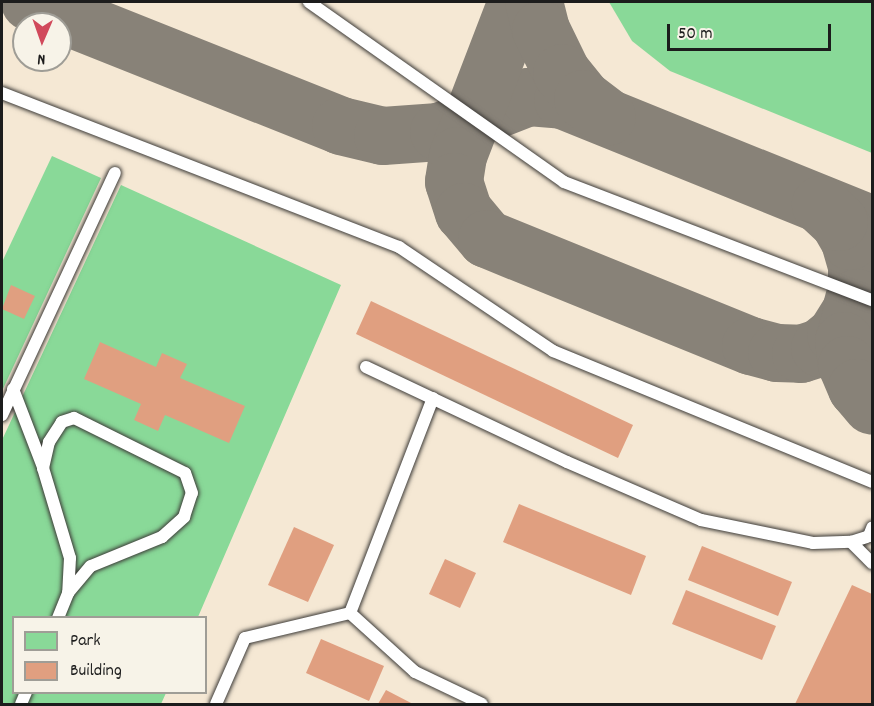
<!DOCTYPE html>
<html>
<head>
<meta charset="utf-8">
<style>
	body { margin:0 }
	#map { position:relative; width:874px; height:706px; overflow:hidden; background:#f5e8d4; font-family:Dekko,sans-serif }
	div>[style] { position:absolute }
	.green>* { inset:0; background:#89d998 }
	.taxiway>* { height:58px; margin:-29px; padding:0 29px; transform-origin:29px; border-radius:29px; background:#888278 }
	.building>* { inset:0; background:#e09f80 }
	.roads { filter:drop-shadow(0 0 2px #3d3b38) drop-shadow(0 0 2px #3d3b38) }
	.lane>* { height:12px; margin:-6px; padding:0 6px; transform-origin:6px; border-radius:6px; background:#fff }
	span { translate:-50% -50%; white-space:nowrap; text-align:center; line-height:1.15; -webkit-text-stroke:4.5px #f7f3e8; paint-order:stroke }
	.frame { position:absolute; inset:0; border:3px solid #1c1c1c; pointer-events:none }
	.legend { position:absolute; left:12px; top:616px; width:195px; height:78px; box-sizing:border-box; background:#f7f3e8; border:2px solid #9f9d96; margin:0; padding:8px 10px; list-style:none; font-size:18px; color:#1c1c1c }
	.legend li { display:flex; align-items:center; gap:12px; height:30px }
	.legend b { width:30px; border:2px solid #9f9d96 }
	.north { position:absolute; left:12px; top:12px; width:60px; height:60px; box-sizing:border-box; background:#f7f3e8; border:2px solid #9f9d96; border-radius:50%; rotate:182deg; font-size:16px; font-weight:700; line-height:24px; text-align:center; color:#1c1c1c }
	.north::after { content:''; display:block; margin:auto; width:21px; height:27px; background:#d1495b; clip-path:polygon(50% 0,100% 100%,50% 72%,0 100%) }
	.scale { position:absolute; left:667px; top:24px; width:164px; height:27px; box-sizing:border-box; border:3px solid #1c1c1c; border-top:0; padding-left:8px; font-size:18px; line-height:21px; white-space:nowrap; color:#1c1c1c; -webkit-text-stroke:4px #f7f3e8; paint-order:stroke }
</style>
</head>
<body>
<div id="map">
	<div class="green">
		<i style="clip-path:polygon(609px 2px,872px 2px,872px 153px,670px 71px,632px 41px)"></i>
		<i style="clip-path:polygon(52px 156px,101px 178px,2px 391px,2px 262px)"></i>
		<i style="clip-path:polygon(121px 185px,341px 285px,198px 617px,14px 618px,14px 692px,166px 693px,161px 704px,2px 704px,2px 440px)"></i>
	</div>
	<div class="taxiway">
		<i style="left:30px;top:2px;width:335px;rotate:21.7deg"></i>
		<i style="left:341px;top:126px;width:43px;rotate:13.4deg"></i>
		<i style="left:383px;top:136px;width:56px;rotate:-4.1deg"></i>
		<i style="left:439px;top:132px;width:97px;rotate:-21.3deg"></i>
		<i style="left:529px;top:97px;width:34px;rotate:5deg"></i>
		<i style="left:563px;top:100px;width:333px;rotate:22deg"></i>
		<i style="left:517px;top:2px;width:165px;rotate:111deg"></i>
		<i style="left:458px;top:156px;width:26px;rotate:99deg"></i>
		<i style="left:454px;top:182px;width:32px;rotate:72deg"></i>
		<i style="left:464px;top:212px;width:35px;rotate:50deg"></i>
		<i style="left:487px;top:239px;width:285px;rotate:22.1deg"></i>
		<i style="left:751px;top:346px;width:27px;rotate:15deg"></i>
		<i style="left:777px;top:353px;width:24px;rotate:2deg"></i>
		<i style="left:801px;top:354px;width:20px;rotate:-18deg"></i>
		<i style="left:820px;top:348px;width:21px;rotate:-39deg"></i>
		<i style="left:836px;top:335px;width:28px;rotate:-58deg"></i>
		<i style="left:851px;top:311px;width:24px;rotate:-75deg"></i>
		<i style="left:857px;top:288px;width:22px;rotate:-90deg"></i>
		<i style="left:857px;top:266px;width:26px;rotate:-106deg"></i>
		<i style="left:850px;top:241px;width:22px;rotate:-120deg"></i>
		<i style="left:839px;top:222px;width:25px;rotate:-137deg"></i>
		<i style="left:534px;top:2px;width:29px;rotate:76deg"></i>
		<i style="left:541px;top:30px;width:48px;rotate:64deg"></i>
		<i style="left:562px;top:73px;width:33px;rotate:51deg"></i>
		<i style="left:583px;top:99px;width:30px;rotate:37deg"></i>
		<i style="left:857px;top:298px;width:45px;rotate:106.8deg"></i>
		<i style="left:844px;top:341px;width:24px;rotate:83deg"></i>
		<i style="left:847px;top:365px;width:25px;rotate:67deg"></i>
		<i style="left:857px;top:388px;width:23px;rotate:50deg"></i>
	</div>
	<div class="building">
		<i style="clip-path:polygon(11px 285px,35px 296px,24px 319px,2px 309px)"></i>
		<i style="clip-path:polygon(371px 301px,633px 425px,618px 458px,356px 334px)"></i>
		<i style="clip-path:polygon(100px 342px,156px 367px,162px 353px,187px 364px,180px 378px,245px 406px,229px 443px,165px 415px,158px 431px,134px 420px,141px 404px,84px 379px)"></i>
		<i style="clip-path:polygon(519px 504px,646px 556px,631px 595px,503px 542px)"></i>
		<i style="clip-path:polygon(294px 527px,334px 545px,308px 602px,268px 585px)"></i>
		<i style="clip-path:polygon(702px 546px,792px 582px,778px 616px,688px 580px)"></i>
		<i style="clip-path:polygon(445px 559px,476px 573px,460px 608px,429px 594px)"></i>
		<i style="clip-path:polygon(852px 585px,872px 594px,872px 704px,795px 704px)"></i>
		<i style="clip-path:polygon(686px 590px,776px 626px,762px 660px,672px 624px)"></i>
		<i style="clip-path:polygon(321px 639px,384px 666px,369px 701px,306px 673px)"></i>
		<i style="clip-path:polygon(386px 690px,413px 704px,378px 704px)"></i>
	</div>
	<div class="roads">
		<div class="lane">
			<i style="left:309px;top:2px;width:312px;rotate:35.2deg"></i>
			<i style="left:564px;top:182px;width:330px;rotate:21deg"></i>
			<i style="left:2px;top:93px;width:426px;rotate:21.2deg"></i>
			<i style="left:399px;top:247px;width:186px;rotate:34deg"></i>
			<i style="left:553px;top:351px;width:345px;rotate:22.3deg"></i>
			<i style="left:366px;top:367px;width:222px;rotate:25.3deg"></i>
			<i style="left:567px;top:462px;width:146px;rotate:23.4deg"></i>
			<i style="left:701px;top:520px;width:114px;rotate:11.6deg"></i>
			<i style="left:813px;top:543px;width:38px;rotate:-2deg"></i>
			<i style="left:851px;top:542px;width:19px;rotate:-18deg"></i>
			<i style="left:869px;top:536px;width:9px;rotate:-69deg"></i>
			<i style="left:13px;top:389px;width:84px;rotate:69deg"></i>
			<i style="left:433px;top:398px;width:230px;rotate:111.1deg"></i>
			<i style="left:350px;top:613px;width:88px;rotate:42.2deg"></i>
			<i style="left:415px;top:672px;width:74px;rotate:25.5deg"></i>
			<i style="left:2px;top:415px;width:267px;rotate:-65deg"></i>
			<i style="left:851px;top:542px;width:30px;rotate:45deg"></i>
			<i style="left:58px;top:618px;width:27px;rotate:-68deg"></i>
			<i style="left:68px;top:593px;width:35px;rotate:-50deg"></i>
			<i style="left:91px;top:566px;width:77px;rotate:-22.2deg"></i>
			<i style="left:162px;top:537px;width:30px;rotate:-42deg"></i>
			<i style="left:184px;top:517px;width:25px;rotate:-72deg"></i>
			<i style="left:192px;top:493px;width:21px;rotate:-109deg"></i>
			<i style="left:185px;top:473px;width:124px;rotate:-153.6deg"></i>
			<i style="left:74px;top:418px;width:13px;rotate:162deg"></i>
			<i style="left:62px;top:422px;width:24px;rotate:123deg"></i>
			<i style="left:49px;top:442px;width:27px;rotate:103deg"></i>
			<i style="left:43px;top:468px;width:94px;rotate:73.3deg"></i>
			<i style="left:70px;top:558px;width:35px;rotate:93deg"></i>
			<i style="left:21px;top:704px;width:13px;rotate:-67deg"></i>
			<i style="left:216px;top:704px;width:72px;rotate:-66.3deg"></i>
			<i style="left:245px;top:638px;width:108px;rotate:-13.4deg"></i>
		</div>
	</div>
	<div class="frame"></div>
	<ul class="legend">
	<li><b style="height:16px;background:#89d998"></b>Park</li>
	<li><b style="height:16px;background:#e09f80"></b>Building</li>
	</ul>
	<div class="north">N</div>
	<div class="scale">50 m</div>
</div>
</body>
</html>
